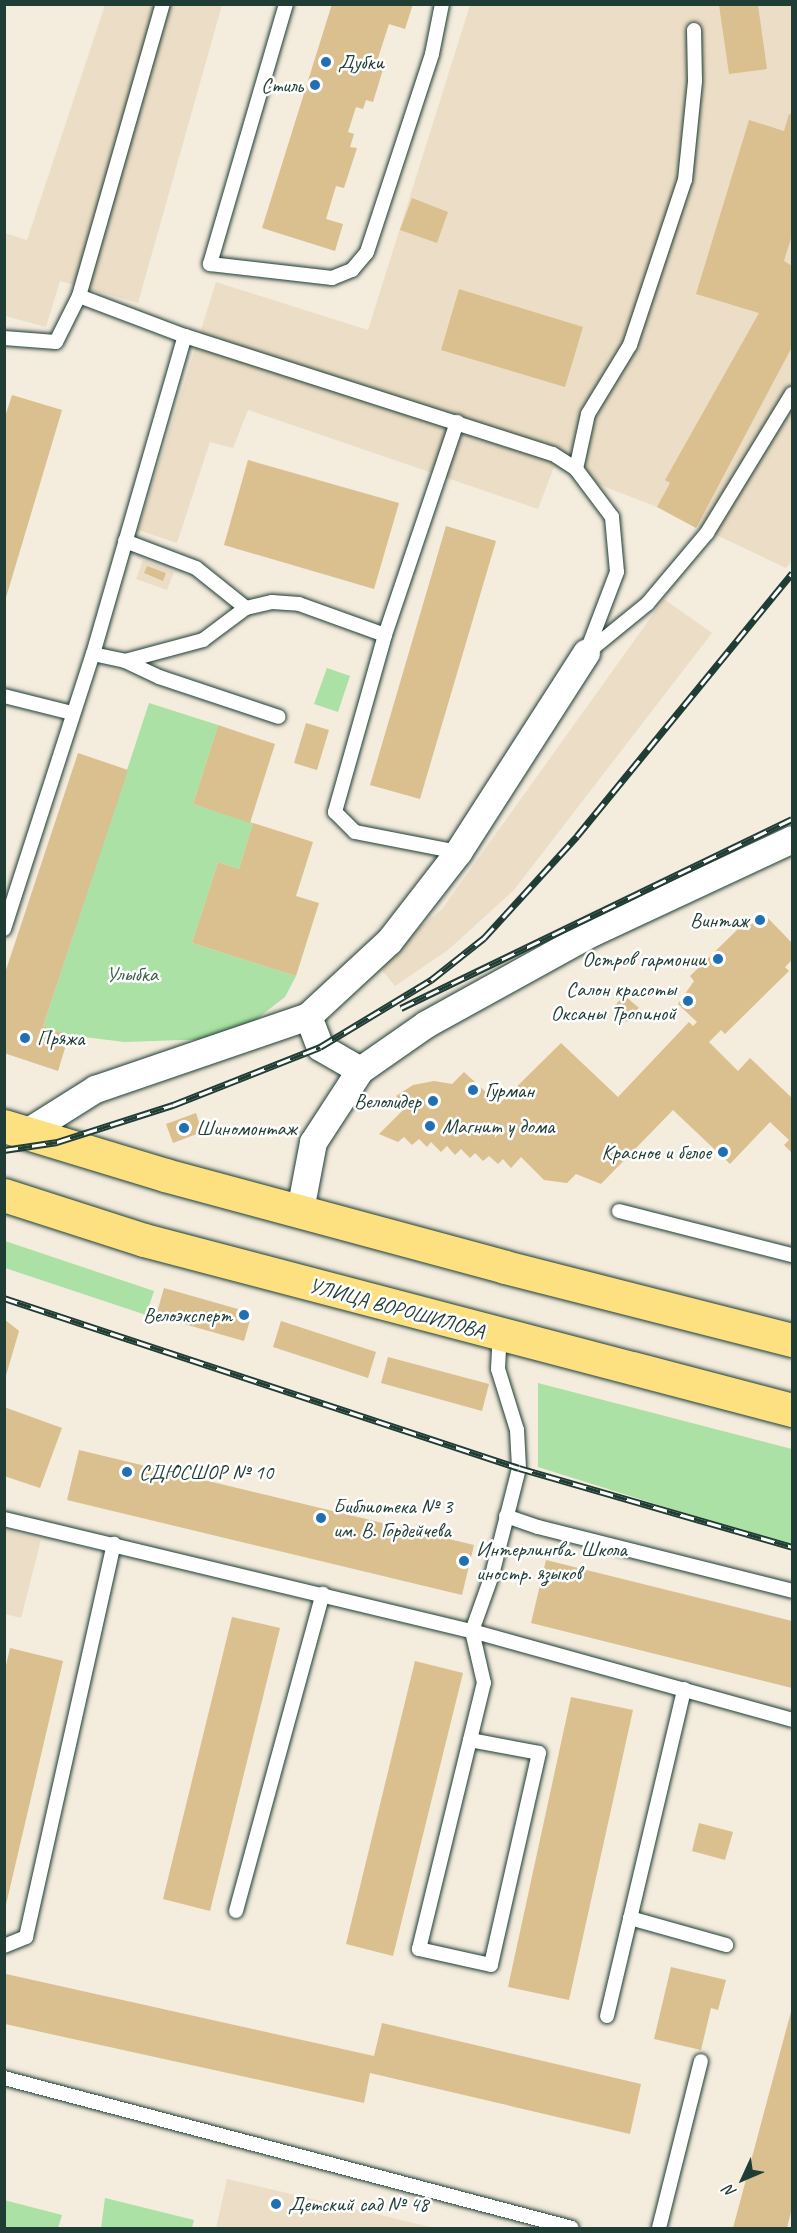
<!DOCTYPE html>
<html>
<head>
<meta charset="utf-8">
<style>
	body { margin:0 }
	#map { position:relative; width:797px; height:2233px; overflow:hidden; background:#f4ecdd; font-family:Caveat,sans-serif }
	div>[style] { position:absolute }
	.built>* { inset:0; background:#ecdec6 }
	.green>* { inset:0; background:#abe1a4 }
	.building>* { inset:0; background:#dabf8f }
	.roads { filter:drop-shadow(0 0 2px #1f3d34) drop-shadow(0 0 2px #1f3d34) }
	.lane>* { height:14px; margin:-7px; padding:0 7px; transform-origin:7px; border-radius:7px; background:#fff }
	.street>* { height:27px; margin:-13.5px; padding:0 13.5px; transform-origin:13.5px; border-radius:13.5px; background:#fff }
	.primary>* { height:33px; margin:-16.5px; padding:0 16.5px; transform-origin:16.5px; border-radius:16.5px; background:#fde080 }
	.rail>* { height:7px; margin-top:-3.5px; transform-origin:0; background:repeating-linear-gradient(90deg,#fff 0 14px,#1f3d34 0 28px); box-sizing:border-box; border-block:2px solid #1f3d34 }
	.dots>* { width:16px; height:16px; translate:-50% -50%; box-sizing:border-box; border:3px solid #fff; border-radius:50% }
	span { translate:-50% -50%; white-space:nowrap; text-align:center; line-height:1.15; -webkit-text-stroke:5px #fff; paint-order:stroke }
	.poi-label { font-size:21px; color:#1f3d34 }
	.left { translate:0 -50%; text-align:left }
	.right { translate:-100% -50%; text-align:right }
	.park-label { font-size:21px; color:#3b5e4a }
	.street-label { font-size:21px; color:#1f3d34 }
	.frame { position:absolute; inset:0; border:6px solid #1f3d34; pointer-events:none }
	.north { position:absolute; left:713px; top:2149px; width:60px; height:60px; -webkit-text-stroke:4px #fff; paint-order:stroke; rotate:226deg; font-size:16px; font-weight:700; line-height:24px; text-align:center; color:#1f3d34 }
	.north::after { content:''; display:block; margin:auto; width:21px; height:27px; background:#1f3d34; clip-path:polygon(50% 0,100% 100%,50% 72%,0 100%) }
</style>
</head>
<body>
<div id="map">
	<div class="built">
		<i style="clip-path:polygon(105px 5px,222px 5px,138px 303px,60px 281px,46px 327px,5px 316px,4px 233px,27px 240px)"></i>
		<i style="clip-path:polygon(470px 5px,792px 5px,792px 560px,786px 568px,657px 507px,554px 467px,538px 509px,248px 410px,233px 448px,210px 442px,177px 543px,138px 530px,216px 282px,368px 330px)"></i>
		<i style="clip-path:polygon(143px 560px,174px 572px,167px 590px,136px 579px)"></i>
		<i style="clip-path:polygon(664px 599px,712px 633px,514px 890px,448px 950px,395px 986px,377px 964px,442px 909px)"></i>
		<i style="clip-path:polygon(4px 1530px,41px 1540px,21px 1618px,5px 1614px)"></i>
		<i style="clip-path:polygon(227px 2179px,435px 2228px,216px 2228px)"></i>
	</div>
	<div class="green">
		<i style="clip-path:polygon(327px 668px,350px 676px,338px 712px,314px 704px)"></i>
		<i style="clip-path:polygon(149px 703px,218px 725px,193px 804px,253px 823px,239px 869px,218px 862px,192px 943px,296px 976px,285px 997px,254px 1021px,213px 1039px,124px 1042px,69px 1035px,43px 1026px)"></i>
		<i style="clip-path:polygon(5px 1241px,154px 1291px,146px 1315px,5px 1268px)"></i>
		<i style="clip-path:polygon(538px 1383px,792px 1449px,792px 1547px,538px 1467px)"></i>
		<i style="clip-path:polygon(105px 2198px,194px 2220px,192px 2228px,101px 2228px)"></i>
		<i style="clip-path:polygon(4px 2200px,62px 2215px,58px 2228px,5px 2228px)"></i>
	</div>
	<div class="building">
		<i style="clip-path:polygon(332px 4px,413px 4px,405px 29px,389px 24px,377px 61px,385px 63px,373px 102px,366px 100px,363px 109px,356px 107px,348px 132px,354px 134px,350px 147px,357px 148px,344px 188px,336px 186px,326px 219px,343px 224px,335px 251px,262px 228px)"></i>
		<i style="clip-path:polygon(719px 5px,758px 5px,767px 69px,729px 74px)"></i>
		<i style="clip-path:polygon(789px 114px,792px 115px,792px 235px,784px 261px,792px 266px,792px 347px,696px 528px,657px 507px,670px 483px,665px 480px,759px 313px,696px 294px,749px 120px,784px 131px)"></i>
		<i style="clip-path:polygon(412px 198px,448px 212px,437px 243px,400px 230px)"></i>
		<i style="clip-path:polygon(459px 289px,583px 327px,565px 387px,441px 350px)"></i>
		<i style="clip-path:polygon(12px 395px,62px 410px,5px 601px,4px 420px)"></i>
		<i style="clip-path:polygon(248px 460px,399px 503px,374px 589px,224px 545px)"></i>
		<i style="clip-path:polygon(446px 526px,496px 541px,420px 799px,370px 785px)"></i>
		<i style="clip-path:polygon(147px 566px,166px 573px,163px 581px,144px 573px)"></i>
		<i style="clip-path:polygon(306px 723px,329px 730px,317px 770px,294px 763px)"></i>
		<i style="clip-path:polygon(218px 725px,275px 744px,250px 823px,193px 804px)"></i>
		<i style="clip-path:polygon(78px 753px,128px 770px,43px 1026px,69px 1035px,58px 1071px,4px 1053px,4px 976px)"></i>
		<i style="clip-path:polygon(253px 823px,313px 842px,296px 896px,319px 903px,296px 976px,192px 943px,218px 862px,239px 869px)"></i>
		<i style="clip-path:polygon(765px 915px,792px 943px,792px 960px,785px 967px,789px 971px,725px 1034px,721px 1030px,709px 1042px,738px 1071px,750px 1058px,792px 1098px,792px 1153px,784px 1145px,789px 1140px,770px 1122px,730px 1164px,673px 1110px,601px 1184px,576px 1174px,567px 1183px,544px 1180px,521px 1157px,511px 1168px,503px 1159px,498px 1164px,489px 1156px,483px 1161px,475px 1153px,470px 1158px,461px 1149px,455px 1155px,447px 1146px,441px 1152px,431px 1142px,427px 1147px,419px 1139px,412px 1145px,404px 1137px,398px 1142px,379px 1134px,406px 1107px,396px 1096px,413px 1085px,434px 1081px,452px 1084px,464px 1072px,499px 1104px,561px 1043px,618px 1097px,689px 1022px,693px 1026px,697px 1022px,678px 1004px,694px 981px,690px 976px,740px 927px,743px 930px)"></i>
		<i style="clip-path:polygon(624px 995px,639px 1008px,626px 1022px,612px 1009px)"></i>
		<i style="clip-path:polygon(196px 1113px,202px 1132px,173px 1143px,166px 1124px)"></i>
		<i style="clip-path:polygon(164px 1288px,252px 1313px,244px 1341px,156px 1316px)"></i>
		<i style="clip-path:polygon(4px 1319px,19px 1331px,5px 1379px,4px 1379px)"></i>
		<i style="clip-path:polygon(281px 1321px,376px 1352px,368px 1378px,273px 1347px)"></i>
		<i style="clip-path:polygon(388px 1357px,489px 1384px,482px 1411px,381px 1383px)"></i>
		<i style="clip-path:polygon(4px 1407px,62px 1428px,40px 1488px,4px 1476px)"></i>
		<i style="clip-path:polygon(79px 1450px,474px 1545px,462px 1595px,67px 1500px)"></i>
		<i style="clip-path:polygon(546px 1560px,792px 1621px,792px 1688px,531px 1623px)"></i>
		<i style="clip-path:polygon(232px 1617px,280px 1628px,210px 1911px,163px 1899px)"></i>
		<i style="clip-path:polygon(10px 1648px,63px 1661px,5px 1909px,4px 1674px)"></i>
		<i style="clip-path:polygon(415px 1661px,463px 1673px,393px 1956px,346px 1944px)"></i>
		<i style="clip-path:polygon(571px 1697px,633px 1710px,569px 2000px,508px 1987px)"></i>
		<i style="clip-path:polygon(699px 1823px,733px 1832px,725px 1860px,692px 1851px)"></i>
		<i style="clip-path:polygon(671px 1967px,726px 1980px,718px 2010px,711px 2008px,701px 2050px,654px 2039px)"></i>
		<i style="clip-path:polygon(6px 1974px,374px 2056px,382px 2023px,641px 2084px,630px 2134px,370px 2073px,364px 2103px,5px 2024px)"></i>
		<i style="clip-path:polygon(792px 2008px,792px 2208px,787px 2228px,733px 2228px)"></i>
	</div>
	<div class="roads">
		<div class="lane">
			<i style="left:286px;top:4px;width:271px;rotate:106.3deg"></i>
			<i style="left:210px;top:264px;width:123px;rotate:6.5deg"></i>
			<i style="left:332px;top:278px;width:22px;rotate:-22deg"></i>
			<i style="left:352px;top:270px;width:23px;rotate:-50deg"></i>
			<i style="left:367px;top:252px;width:208px;rotate:-71.8deg"></i>
			<i style="left:432px;top:54px;width:51px;rotate:-78.7deg"></i>
			<i style="left:79px;top:296px;width:113px;rotate:20.7deg"></i>
			<i style="left:185px;top:336px;width:386px;rotate:17.8deg"></i>
			<i style="left:553px;top:454px;width:27px;rotate:33deg"></i>
			<i style="left:576px;top:469px;width:60px;rotate:53.1deg"></i>
			<i style="left:612px;top:517px;width:55px;rotate:84.8deg"></i>
			<i style="left:617px;top:572px;width:87px;rotate:110.9deg"></i>
			<i style="left:4px;top:338px;width:52px;rotate:4.4deg"></i>
			<i style="left:56px;top:342px;width:51px;rotate:-63.4deg"></i>
			<i style="left:79px;top:296px;width:304px;rotate:-74deg"></i>
			<i style="left:576px;top:469px;width:56px;rotate:-77.7deg"></i>
			<i style="left:588px;top:414px;width:81px;rotate:-58.7deg"></i>
			<i style="left:630px;top:345px;width:174px;rotate:-71.6deg"></i>
			<i style="left:685px;top:180px;width:100px;rotate:-84.2deg"></i>
			<i style="left:695px;top:81px;width:51px;rotate:-91.1deg"></i>
			<i style="left:125px;top:541px;width:76px;rotate:20.8deg"></i>
			<i style="left:196px;top:568px;width:64px;rotate:38.7deg"></i>
			<i style="left:385px;top:635px;width:184px;rotate:105.8deg"></i>
			<i style="left:335px;top:812px;width:28px;rotate:45deg"></i>
			<i style="left:355px;top:832px;width:105px;rotate:11deg"></i>
			<i style="left:588px;top:652px;width:77px;rotate:-39.2deg"></i>
			<i style="left:648px;top:603px;width:92px;rotate:-49.9deg"></i>
			<i style="left:707px;top:533px;width:163px;rotate:-58.6deg"></i>
			<i style="left:93px;top:654px;width:33px;rotate:12deg"></i>
			<i style="left:125px;top:661px;width:81px;rotate:-15.1deg"></i>
			<i style="left:203px;top:640px;width:54px;rotate:-36.7deg"></i>
			<i style="left:246px;top:608px;width:27px;rotate:-13deg"></i>
			<i style="left:272px;top:602px;width:27px;rotate:4deg"></i>
			<i style="left:299px;top:604px;width:91px;rotate:19.8deg"></i>
			<i style="left:385px;top:635px;width:225px;rotate:-71.3deg"></i>
			<i style="left:125px;top:661px;width:38px;rotate:25deg"></i>
			<i style="left:159px;top:677px;width:126px;rotate:18.4deg"></i>
			<i style="left:4px;top:696px;width:70px;rotate:14deg"></i>
			<i style="left:4px;top:929px;width:289px;rotate:-72.1deg"></i>
			<i style="left:93px;top:654px;width:331px;rotate:-73.9deg"></i>
			<i style="left:619px;top:1211px;width:179px;rotate:14.3deg"></i>
			<i style="left:506px;top:1516px;width:34px;rotate:19deg"></i>
			<i style="left:538px;top:1527px;width:262px;rotate:14.1deg"></i>
			<i style="left:4px;top:1519px;width:481px;rotate:13.5deg"></i>
			<i style="left:472px;top:1631px;width:332px;rotate:15.5deg"></i>
			<i style="left:470px;top:1740px;width:70px;rotate:10.7deg"></i>
			<i style="left:539px;top:1753px;width:217px;rotate:102.8deg"></i>
			<i style="left:491px;top:1965px;width:74px;rotate:-167.5deg"></i>
			<i style="left:419px;top:1949px;width:274px;rotate:-76.3deg"></i>
			<i style="left:484px;top:1683px;width:53px;rotate:-103deg"></i>
			<i style="left:472px;top:1631px;width:59px;rotate:-70.3deg"></i>
			<i style="left:492px;top:1575px;width:110px;rotate:-75.8deg"></i>
			<i style="left:519px;top:1468px;width:38px;rotate:-93deg"></i>
			<i style="left:517px;top:1430px;width:64px;rotate:-107.3deg"></i>
			<i style="left:498px;top:1369px;width:33px;rotate:-87deg"></i>
			<i style="left:236px;top:1911px;width:329px;rotate:-74.7deg"></i>
			<i style="left:630px;top:1918px;width:100px;rotate:15.7deg"></i>
			<i style="left:4px;top:1946px;width:24px;rotate:-22deg"></i>
			<i style="left:26px;top:1937px;width:403px;rotate:-77.4deg"></i>
			<i style="left:607px;top:2016px;width:336px;rotate:-76.7deg"></i>
			<i style="left:4px;top:2078px;width:587px;rotate:14.79deg"></i>
			<i style="left:659px;top:2228px;width:172px;rotate:-75.9deg"></i>
		</div>
		<div class="street">
			<i style="left:308px;top:1016px;width:33px;rotate:69deg"></i>
			<i style="left:320px;top:1047px;width:46px;rotate:29.9deg"></i>
			<i style="left:25px;top:1133px;width:83px;rotate:-32.2deg"></i>
			<i style="left:95px;top:1089px;width:225px;rotate:-18.9deg"></i>
			<i style="left:308px;top:1016px;width:110px;rotate:-42.8deg"></i>
			<i style="left:389px;top:941px;width:113px;rotate:-52.2deg"></i>
			<i style="left:458px;top:852px;width:237px;rotate:-57.3deg"></i>
			<i style="left:300px;top:1210px;width:69px;rotate:-79.2deg"></i>
			<i style="left:313px;top:1142px;width:86px;rotate:-56.9deg"></i>
			<i style="left:360px;top:1070px;width:80px;rotate:-34.9deg"></i>
			<i style="left:426px;top:1024px;width:191px;rotate:-28.9deg"></i>
			<i style="left:593px;top:932px;width:220px;rotate:-25deg"></i>
		</div>
		<div class="primary">
			<i style="left:4px;top:1126px;width:168px;rotate:16.9deg"></i>
			<i style="left:165px;top:1175px;width:352px;rotate:15.1deg"></i>
			<i style="left:505px;top:1267px;width:296px;rotate:14.3deg"></i>
			<i style="left:4px;top:1195px;width:147px;rotate:17.8deg"></i>
			<i style="left:144px;top:1240px;width:670px;rotate:14.7deg"></i>
		</div>
	</div>
	<div class="rail">
		<i style="left:401px;top:1008px;width:434px;rotate:-25.8deg"></i>
		<i style="left:4px;top:1150px;width:54px;rotate:-8.6deg"></i>
		<i style="left:57px;top:1142px;width:122px;rotate:-17.7deg"></i>
		<i style="left:173px;top:1105px;width:158px;rotate:-21.5deg"></i>
		<i style="left:320px;top:1047px;width:130px;rotate:-31.1deg"></i>
		<i style="left:431px;top:980px;width:68px;rotate:-38.4deg"></i>
		<i style="left:484px;top:938px;width:138px;rotate:-47.6deg"></i>
		<i style="left:577px;top:836px;width:340px;rotate:-50.7deg"></i>
		<i style="left:4px;top:1298px;width:542px;rotate:18.27deg"></i>
		<i style="left:519px;top:1468px;width:284px;rotate:16.1deg"></i>
	</div>
	<div class="dots">
		<i style="left:326px;top:62px;background:#1f6fb2"></i>
		<i style="left:315px;top:85px;background:#1f6fb2"></i>
		<i style="left:760px;top:920px;background:#1f6fb2"></i>
		<i style="left:718px;top:959px;background:#1f6fb2"></i>
		<i style="left:688px;top:1001px;background:#1f6fb2"></i>
		<i style="left:25px;top:1038px;background:#1f6fb2"></i>
		<i style="left:473px;top:1090px;background:#1f6fb2"></i>
		<i style="left:433px;top:1101px;background:#1f6fb2"></i>
		<i style="left:430px;top:1126px;background:#1f6fb2"></i>
		<i style="left:184px;top:1128px;background:#1f6fb2"></i>
		<i style="left:723px;top:1152px;background:#1f6fb2"></i>
		<i style="left:244px;top:1315px;background:#1f6fb2"></i>
		<i style="left:127px;top:1472px;background:#1f6fb2"></i>
		<i style="left:321px;top:1518px;background:#1f6fb2"></i>
		<i style="left:464px;top:1561px;background:#1f6fb2"></i>
		<i style="left:276px;top:2204px;background:#1f6fb2"></i>
	</div>
	<div class="poi-label">
		<span class="left" style="left:338px;top:62px">Дубки</span>
		<span class="right" style="left:303px;top:85px">Стиль</span>
		<span class="right" style="left:748px;top:920px">Винтаж</span>
		<span class="right" style="left:706px;top:959px">Остров гармонии</span>
		<span class="right" style="left:676px;top:1001px">Салон красоты<br>Оксаны Тропиной</span>
		<span class="left" style="left:37px;top:1038px">Пряжа</span>
		<span class="left" style="left:485px;top:1090px">Гурман</span>
		<span class="right" style="left:421px;top:1101px">Велолидер</span>
		<span class="left" style="left:442px;top:1126px">Магнит у дома</span>
		<span class="left" style="left:196px;top:1128px">Шиномонтаж</span>
		<span class="right" style="left:711px;top:1152px">Красное и белое</span>
		<span class="right" style="left:232px;top:1315px">Велоэксперт</span>
		<span class="left" style="left:139px;top:1472px">СДЮСШОР № 10</span>
		<span class="left" style="left:333px;top:1518px">Библиотека № 3<br>им. В. Гордейчева</span>
		<span class="left" style="left:476px;top:1561px">Интерлингва. Школа<br>иностр. языков</span>
		<span class="left" style="left:288px;top:2204px">Детский сад № 48</span>
	</div>
	<div class="park-label">
		<span style="left:132px;top:974px">Улыбка</span>
	</div>
	<div class="street-label">
		<span style="left:397px;top:1308px;rotate:15deg">УЛИЦА ВОРОШИЛОВА</span>
	</div>
	<div class="frame"></div>
	<div class="north">N</div>
</div>
</body>
</html>
